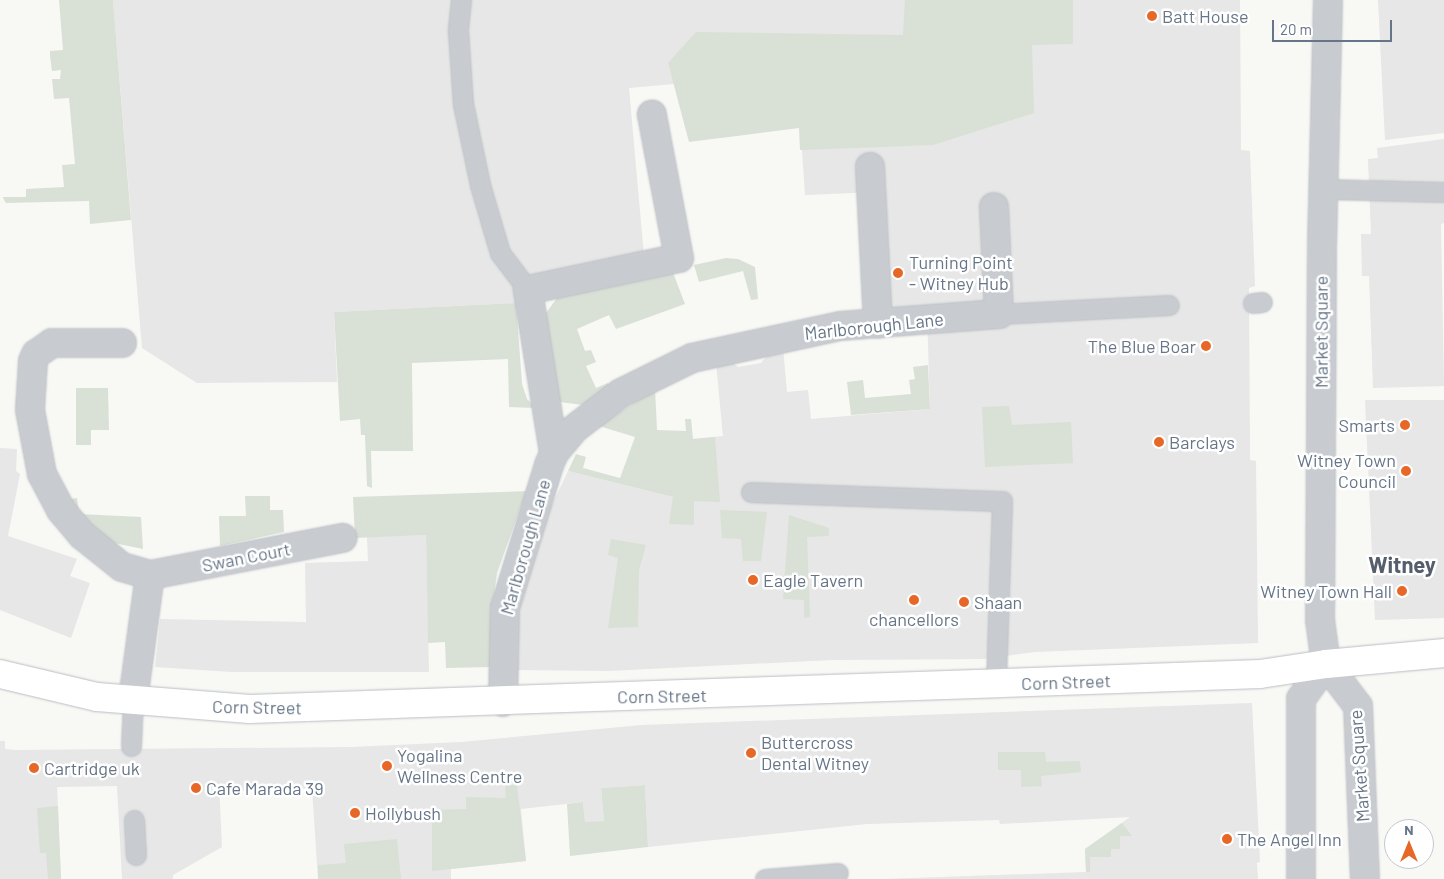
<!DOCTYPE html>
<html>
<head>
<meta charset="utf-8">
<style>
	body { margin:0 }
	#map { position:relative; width:1444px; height:879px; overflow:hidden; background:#f8f8f5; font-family:Barlow,sans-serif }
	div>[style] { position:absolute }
	.built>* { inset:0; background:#e6e7e6 }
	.green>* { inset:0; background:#d9e0d6 }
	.roads { filter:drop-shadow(0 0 1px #babec3) drop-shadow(0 0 1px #babec3) }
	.lane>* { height:19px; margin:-9.5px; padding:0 9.5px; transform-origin:9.5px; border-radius:9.5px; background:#c8cbcf }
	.street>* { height:28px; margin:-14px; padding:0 14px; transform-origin:14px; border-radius:14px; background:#c8cbcf }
	.secondary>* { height:28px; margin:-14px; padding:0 14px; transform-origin:14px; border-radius:14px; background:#fff }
	.dots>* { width:14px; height:14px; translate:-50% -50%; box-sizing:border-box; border:2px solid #fff; border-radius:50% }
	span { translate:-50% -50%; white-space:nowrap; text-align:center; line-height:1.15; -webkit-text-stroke:5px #fff; paint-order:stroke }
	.poi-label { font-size:18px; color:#667587 }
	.left { translate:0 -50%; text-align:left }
	.right { translate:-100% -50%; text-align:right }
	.street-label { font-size:18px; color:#667587 }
	.district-label { font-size:22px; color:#555f6c; font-weight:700 }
	.north { position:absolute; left:1384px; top:819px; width:50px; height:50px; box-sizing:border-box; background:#fff; border:1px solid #c2c8cf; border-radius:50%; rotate:0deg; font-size:14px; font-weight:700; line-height:20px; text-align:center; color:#667587 }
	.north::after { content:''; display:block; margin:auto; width:18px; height:22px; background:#e76826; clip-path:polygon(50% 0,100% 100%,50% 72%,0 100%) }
	.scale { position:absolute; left:1272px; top:20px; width:120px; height:22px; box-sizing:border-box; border:2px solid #667587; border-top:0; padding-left:6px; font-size:15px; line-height:18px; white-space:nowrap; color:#667587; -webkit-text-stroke:4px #fff; paint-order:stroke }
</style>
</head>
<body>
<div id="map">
	<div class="built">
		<i style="clip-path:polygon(113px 0,1240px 0,1241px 150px,1250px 151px,1255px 286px,1249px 288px,1250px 460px,1256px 461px,1258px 643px,1035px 652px,984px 659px,832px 660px,609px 671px,512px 670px,514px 607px,541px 528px,568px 471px,673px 497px,693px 439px,723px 436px,716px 363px,730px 360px,738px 367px,761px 363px,770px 352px,783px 348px,787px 392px,808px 390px,811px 419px,930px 409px,927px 311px,884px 312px,878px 192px,805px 195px,795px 47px,668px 63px,674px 84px,629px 88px,644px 256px,512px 281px,516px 303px,334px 312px,337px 382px,197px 383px,142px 348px)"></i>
		<i style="clip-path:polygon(1378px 0,1444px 0,1444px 133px,1385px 140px)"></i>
		<i style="clip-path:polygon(1444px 139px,1444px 223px,1441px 224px,1444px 386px,1373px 388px,1369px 276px,1362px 276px,1361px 234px,1371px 234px,1368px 159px,1378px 158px,1377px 148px)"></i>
		<i style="clip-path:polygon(1365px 400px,1444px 400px,1444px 618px,1375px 620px)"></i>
		<i style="clip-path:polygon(0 448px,17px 449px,16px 471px,20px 474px,8px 536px,77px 559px,70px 576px,90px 583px,71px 638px,0 610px)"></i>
		<i style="clip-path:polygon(426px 535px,429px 672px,232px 672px,155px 667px,160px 619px,306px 622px,305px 563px,368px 561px,367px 537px)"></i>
		<i style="clip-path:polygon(1252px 703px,1260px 862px,1257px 863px,1258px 879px,884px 879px,1086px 872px,1085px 849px,1130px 817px,1000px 824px,999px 820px,867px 824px,648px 847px,645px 785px,601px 788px,604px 821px,585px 823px,583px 802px,521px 809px,526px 861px,451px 869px,451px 879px,318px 879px,312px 788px,239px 791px,239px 784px,219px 784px,222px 847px,173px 875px,173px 879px,122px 879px,117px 786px,57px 787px,61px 879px,0 879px,0 741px,5px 741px,5px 749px,16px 750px,352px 747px,461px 742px,642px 725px)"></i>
	</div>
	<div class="green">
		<i style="clip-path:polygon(59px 0,113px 0,131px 220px,90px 224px,89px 201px,6px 203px,4px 200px,3px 197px,26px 197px,26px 189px,64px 187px,62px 165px,75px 164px,69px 98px,54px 99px,52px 79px,60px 79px,61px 70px,52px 71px,50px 56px,50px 51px,63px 50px)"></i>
		<i style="clip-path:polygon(905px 0,1073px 0,1073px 44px,1032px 45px,1034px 113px,933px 145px,800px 150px,799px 128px,689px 142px,668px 63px,696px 32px,903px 35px)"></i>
		<i style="clip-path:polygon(726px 258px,738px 259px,755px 267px,758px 299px,751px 300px,743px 271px,699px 282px,694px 265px)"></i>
		<i style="clip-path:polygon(672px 270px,685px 304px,616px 329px,609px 315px,577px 329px,585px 351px,591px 350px,596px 362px,586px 366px,596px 388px,608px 383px,610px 386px,583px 405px,560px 402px,543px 317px,557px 298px)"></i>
		<i style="clip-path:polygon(516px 303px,522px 384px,527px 399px,536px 408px,509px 407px,508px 359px,412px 363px,413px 451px,371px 451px,372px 488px,367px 486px,365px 435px,361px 435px,360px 419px,340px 421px,334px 312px)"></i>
		<i style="clip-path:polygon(928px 365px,930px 409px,851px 415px,847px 382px,863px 380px,865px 398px,911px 394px,909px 380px,915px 379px,913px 367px)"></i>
		<i style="clip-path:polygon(76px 388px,108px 388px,109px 430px,91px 430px,91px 445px,76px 445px)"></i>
		<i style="clip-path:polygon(655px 389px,657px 430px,686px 431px,685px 419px,691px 419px,693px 439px,715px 437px,720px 502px,694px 501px,694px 525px,669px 524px,673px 497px,568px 471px,576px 454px,586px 457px,583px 468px,620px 478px,635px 437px,599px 426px)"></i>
		<i style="clip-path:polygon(1009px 406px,1012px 425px,1071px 422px,1073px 463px,985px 467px,982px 407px)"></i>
		<i style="clip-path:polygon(530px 491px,521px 506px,497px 573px,492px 609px,493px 667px,446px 668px,445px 642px,428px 643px,426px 535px,355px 538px,353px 497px)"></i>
		<i style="clip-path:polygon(245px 496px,270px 496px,270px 510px,283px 510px,284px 532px,220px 546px,219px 516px,246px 516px)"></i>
		<i style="clip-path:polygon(77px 498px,79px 514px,141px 517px,143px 549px,109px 542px,63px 500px)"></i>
		<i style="clip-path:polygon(720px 510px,767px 512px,761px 561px,743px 561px,741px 539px,722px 538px)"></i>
		<i style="clip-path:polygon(789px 515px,829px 528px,829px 536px,807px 537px,810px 617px,804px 618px,804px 600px,783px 599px)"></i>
		<i style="clip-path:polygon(611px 539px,646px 545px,639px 570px,638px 627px,608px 628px,618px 558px,608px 555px)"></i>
		<i style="clip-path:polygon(998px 752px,1045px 752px,1046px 762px,1080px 761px,1081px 772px,1041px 776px,1042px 786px,1021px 787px,1021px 770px,998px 770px)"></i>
		<i style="clip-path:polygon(505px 785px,517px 785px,526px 861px,432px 871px,432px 810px,466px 809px,466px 797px,506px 798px)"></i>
		<i style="clip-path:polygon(645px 785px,648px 847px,570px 856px,567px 804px,583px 802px,585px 822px,604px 821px,601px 788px)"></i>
		<i style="clip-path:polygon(58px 806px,61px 879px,48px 879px,46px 853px,40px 853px,37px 808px)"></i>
		<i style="clip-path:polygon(1122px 823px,1132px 836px,1120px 836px,1120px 849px,1111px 849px,1111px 857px,1090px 857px,1090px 872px,1086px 872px,1085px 849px)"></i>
		<i style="clip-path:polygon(397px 839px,401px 879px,318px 879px,318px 865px,346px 863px,344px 844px)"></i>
	</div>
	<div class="roads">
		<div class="lane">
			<i style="left:461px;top:0;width:31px;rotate:96deg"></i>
			<i style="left:458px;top:31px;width:73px;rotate:86.1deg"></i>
			<i style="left:463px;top:104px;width:83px;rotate:78.1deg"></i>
			<i style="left:480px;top:185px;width:71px;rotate:73.6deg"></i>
			<i style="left:500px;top:253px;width:46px;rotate:52.9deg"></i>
			<i style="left:1323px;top:189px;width:121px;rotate:1.4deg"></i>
			<i style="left:1253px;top:303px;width:9px;rotate:-6deg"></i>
			<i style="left:999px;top:314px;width:170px;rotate:-3deg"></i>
			<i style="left:751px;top:492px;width:251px;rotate:2.1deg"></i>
			<i style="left:1002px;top:501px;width:184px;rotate:91.9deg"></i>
			<i style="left:131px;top:746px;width:46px;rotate:-87.5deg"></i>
			<i style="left:134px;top:820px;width:35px;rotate:87deg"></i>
			<i style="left:765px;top:879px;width:73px;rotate:-4.7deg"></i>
		</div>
		<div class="street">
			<i style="left:1328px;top:0;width:246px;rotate:91.4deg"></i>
			<i style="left:1322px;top:246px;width:374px;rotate:90.3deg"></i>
			<i style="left:1320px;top:620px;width:44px;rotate:82.2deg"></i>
			<i style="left:1326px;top:664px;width:53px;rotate:52.7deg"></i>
			<i style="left:1358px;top:706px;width:173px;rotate:87.7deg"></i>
			<i style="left:870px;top:167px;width:157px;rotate:87.1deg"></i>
			<i style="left:122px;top:343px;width:70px;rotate:180deg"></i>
			<i style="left:52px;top:343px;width:19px;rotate:145deg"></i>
			<i style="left:36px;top:354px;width:8px;rotate:113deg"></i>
			<i style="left:33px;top:361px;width:49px;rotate:93.5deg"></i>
			<i style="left:30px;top:410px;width:65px;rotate:79.4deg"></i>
			<i style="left:42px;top:474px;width:41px;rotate:62.2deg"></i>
			<i style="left:61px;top:510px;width:33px;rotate:50deg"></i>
			<i style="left:82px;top:535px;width:51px;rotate:38.7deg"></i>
			<i style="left:122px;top:567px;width:29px;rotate:16deg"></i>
			<i style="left:150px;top:575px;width:196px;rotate:-10.9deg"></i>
			<i style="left:554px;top:453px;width:165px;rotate:-99.1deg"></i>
			<i style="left:528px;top:290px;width:154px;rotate:-12deg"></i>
			<i style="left:679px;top:258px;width:146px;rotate:-100.7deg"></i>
			<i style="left:133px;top:700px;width:126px;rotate:-82.3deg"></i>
			<i style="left:503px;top:702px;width:94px;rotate:-88.8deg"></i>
			<i style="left:505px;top:608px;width:150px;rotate:-72.9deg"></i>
			<i style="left:549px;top:465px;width:13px;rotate:-67deg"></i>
			<i style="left:554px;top:453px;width:31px;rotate:-50deg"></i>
			<i style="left:574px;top:429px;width:59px;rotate:-37.5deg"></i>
			<i style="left:621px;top:393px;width:79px;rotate:-26.2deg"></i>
			<i style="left:692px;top:358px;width:151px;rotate:-12.2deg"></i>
			<i style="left:840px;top:326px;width:159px;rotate:-4.3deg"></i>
			<i style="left:999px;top:314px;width:107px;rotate:-92.7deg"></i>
			<i style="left:1301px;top:879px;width:180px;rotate:-90deg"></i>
			<i style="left:1301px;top:699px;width:43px;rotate:-54.5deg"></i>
		</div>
		<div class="secondary">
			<i style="left:0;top:674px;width:100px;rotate:13.3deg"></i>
			<i style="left:97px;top:697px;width:153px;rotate:4.5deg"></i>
			<i style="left:250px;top:709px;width:1011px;rotate:-1.98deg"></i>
			<i style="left:1260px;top:674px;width:67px;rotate:-8.6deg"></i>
			<i style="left:1326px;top:664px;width:119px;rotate:-5.3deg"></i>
		</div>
	</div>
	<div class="dots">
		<i style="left:1152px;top:16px;background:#e76826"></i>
		<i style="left:898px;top:273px;background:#e76826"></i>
		<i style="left:1206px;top:346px;background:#e76826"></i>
		<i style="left:1405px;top:425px;background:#e76826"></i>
		<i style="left:1159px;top:442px;background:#e76826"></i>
		<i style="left:1406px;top:471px;background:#e76826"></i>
		<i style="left:753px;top:580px;background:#e76826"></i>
		<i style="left:1402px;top:591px;background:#e76826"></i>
		<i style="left:914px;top:600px;background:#e76826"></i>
		<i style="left:964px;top:602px;background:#e76826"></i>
		<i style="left:751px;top:753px;background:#e76826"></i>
		<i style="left:387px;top:766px;background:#e76826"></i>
		<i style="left:34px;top:768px;background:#e76826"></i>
		<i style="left:196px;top:788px;background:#e76826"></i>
		<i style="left:355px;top:813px;background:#e76826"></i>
		<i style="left:1227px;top:839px;background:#e76826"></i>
	</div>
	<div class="poi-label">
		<span class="left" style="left:1162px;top:16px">Batt House</span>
		<span class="left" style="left:909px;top:273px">Turning Point<br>- Witney Hub</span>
		<span class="right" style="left:1196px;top:346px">The Blue Boar</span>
		<span class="right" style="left:1395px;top:425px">Smarts</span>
		<span class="left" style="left:1169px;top:442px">Barclays</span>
		<span class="right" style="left:1396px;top:471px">Witney Town<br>Council</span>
		<span class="left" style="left:763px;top:580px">Eagle Tavern</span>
		<span class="right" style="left:1392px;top:591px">Witney Town Hall</span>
		<span class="left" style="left:974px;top:602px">Shaan</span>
		<span style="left:914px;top:619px">chancellors</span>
		<span class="left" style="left:761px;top:753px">Buttercross<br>Dental Witney</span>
		<span class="left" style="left:397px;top:766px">Yogalina<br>Wellness Centre</span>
		<span class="left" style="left:44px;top:768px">Cartridge uk</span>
		<span class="left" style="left:206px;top:788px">Cafe Marada 39</span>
		<span class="left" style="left:365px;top:813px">Hollybush</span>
		<span class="left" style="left:1237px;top:839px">The Angel Inn</span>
	</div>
	<div class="street-label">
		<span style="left:874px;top:326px;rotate:-6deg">Marlborough Lane</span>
		<span style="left:1321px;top:332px;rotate:-90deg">Market Square</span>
		<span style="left:525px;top:547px;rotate:-74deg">Marlborough Lane</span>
		<span style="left:246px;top:557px;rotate:-11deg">Swan Court</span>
		<span style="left:1066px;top:682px;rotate:-2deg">Corn Street</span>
		<span style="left:662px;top:696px;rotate:-1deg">Corn Street</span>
		<span style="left:257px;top:707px;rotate:1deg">Corn Street</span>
		<span style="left:1359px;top:766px;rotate:-94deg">Market Square</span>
	</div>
	<div class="district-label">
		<span style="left:1402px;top:565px">Witney</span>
	</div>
	<div class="north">N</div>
	<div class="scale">20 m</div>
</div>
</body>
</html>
